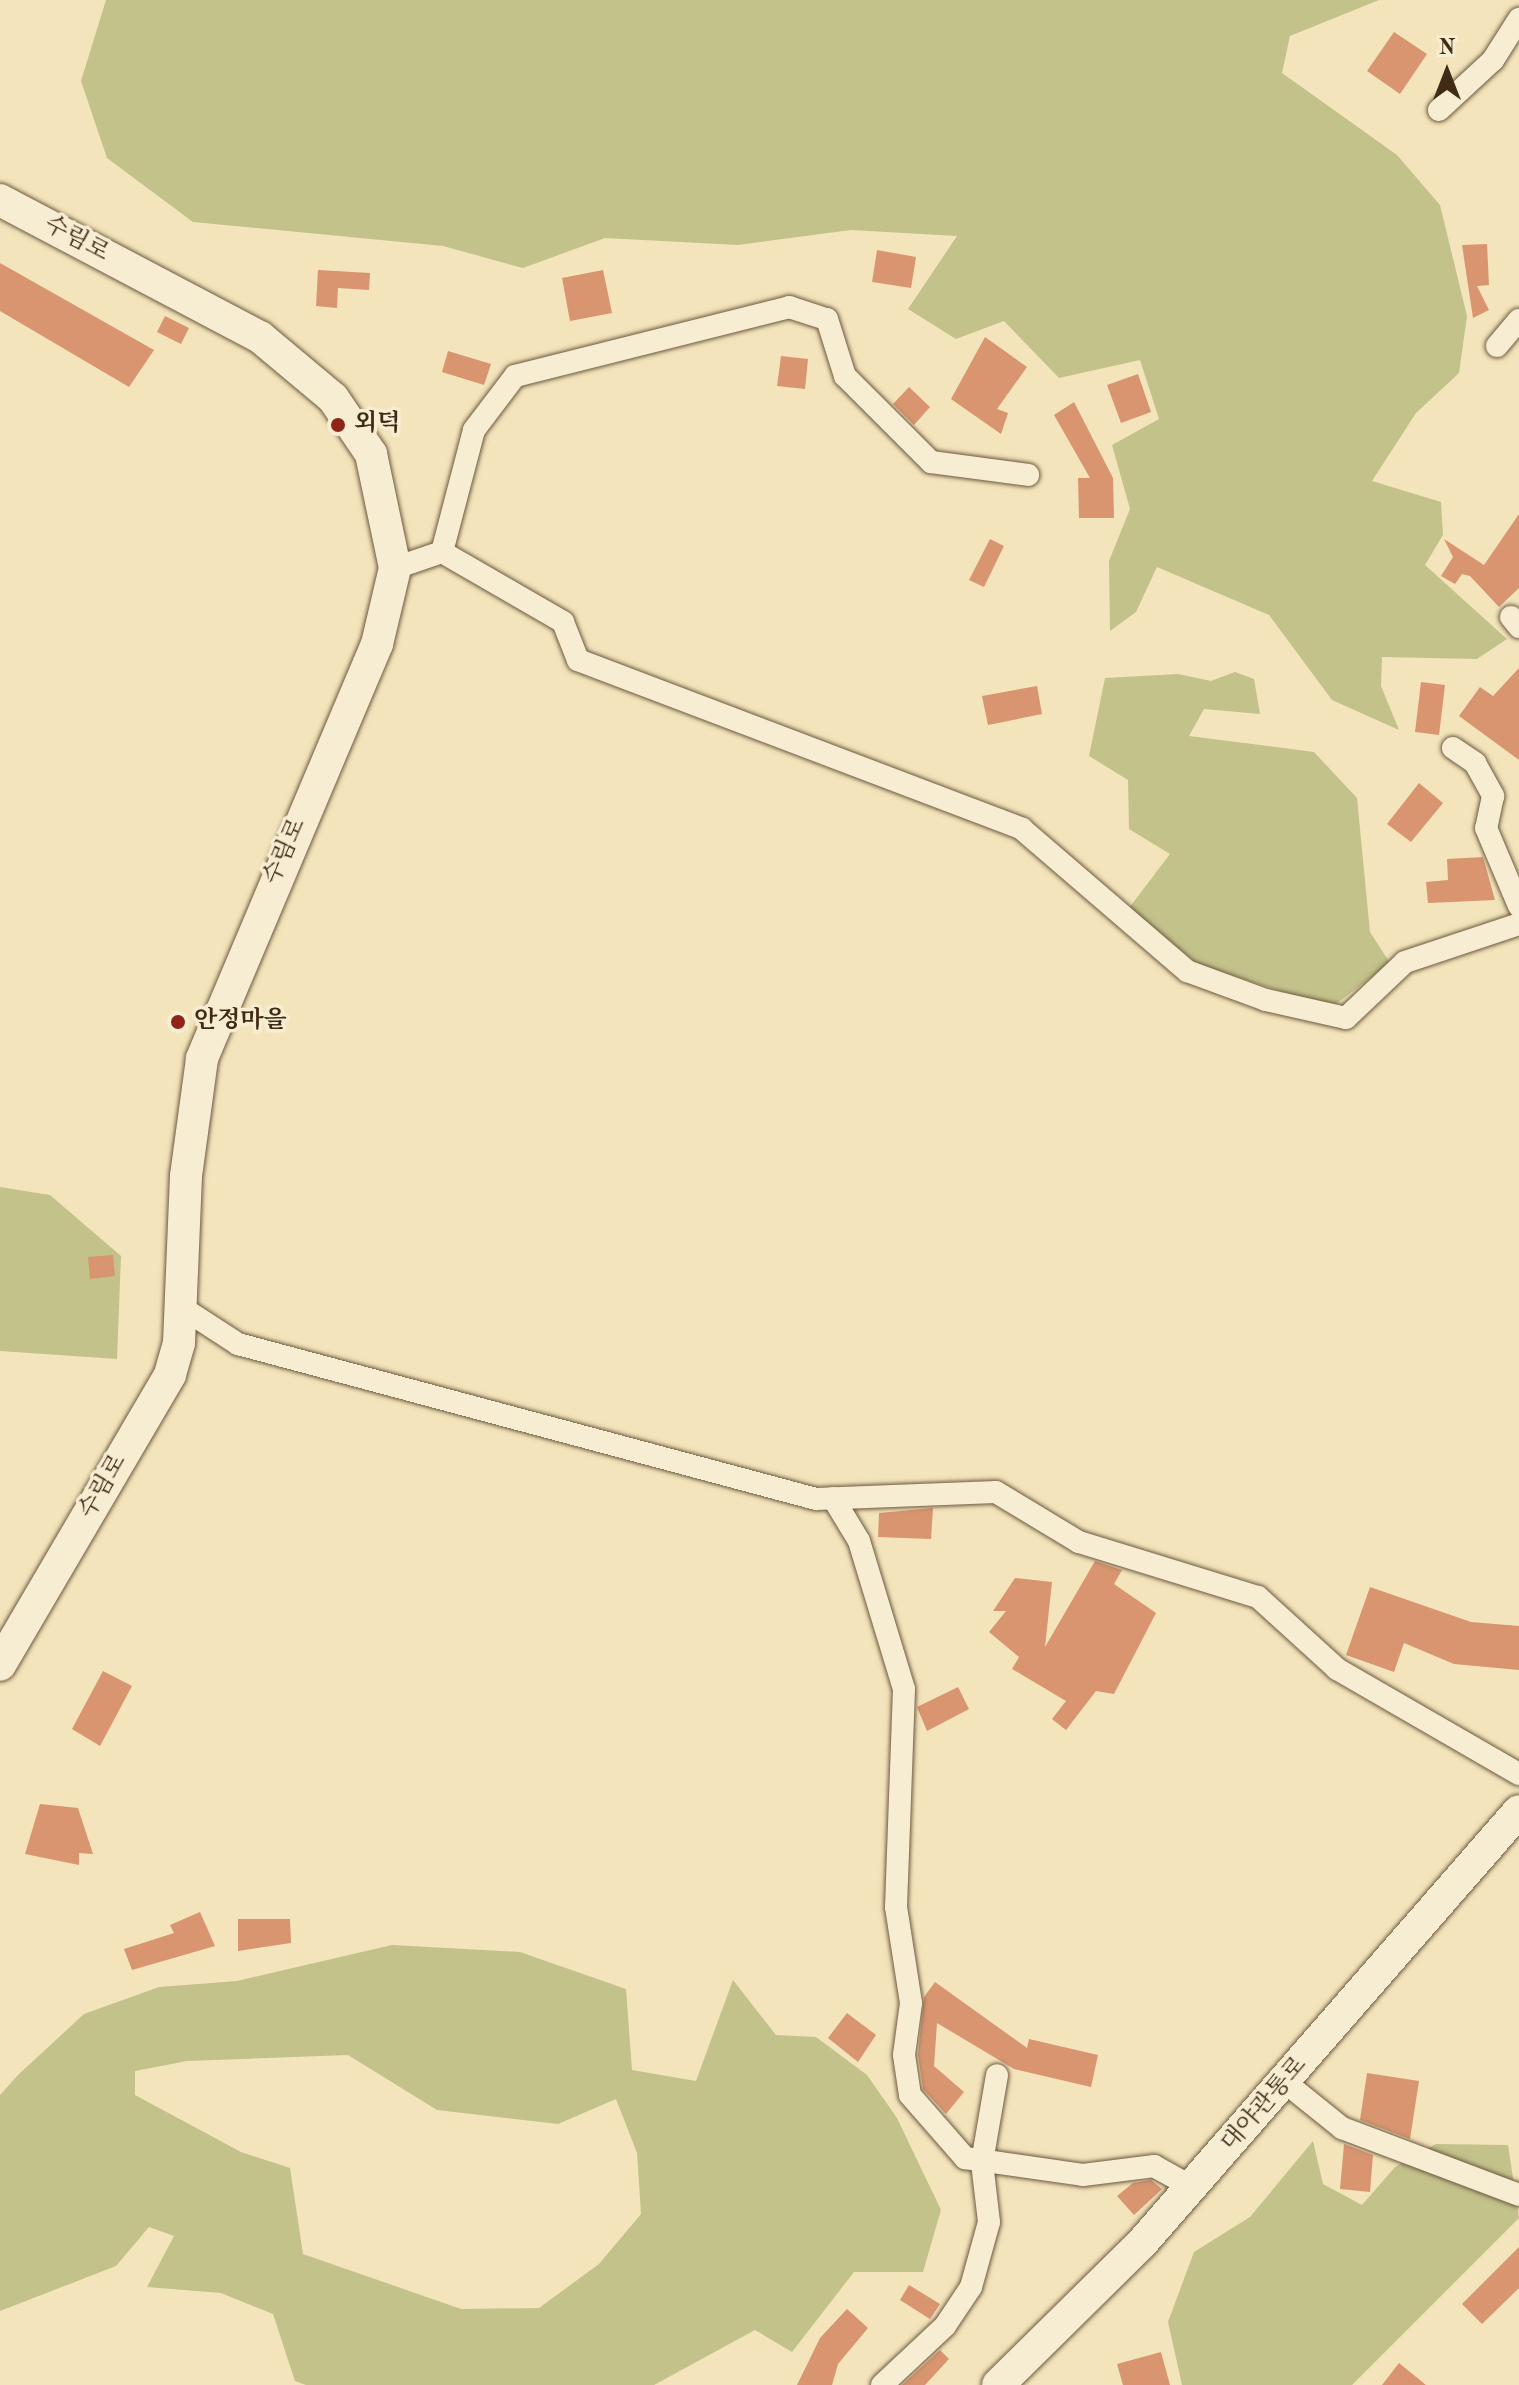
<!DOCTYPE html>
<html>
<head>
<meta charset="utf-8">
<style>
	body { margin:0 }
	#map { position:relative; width:1519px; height:2385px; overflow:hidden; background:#f3e4bb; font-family:"Old Standard TT","Noto Serif KR",serif }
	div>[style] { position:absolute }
	.green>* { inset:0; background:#c3c28b }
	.building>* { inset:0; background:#d89570 }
	.roads { filter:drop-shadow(0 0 2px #6d593f) drop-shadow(0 0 2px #6d593f) }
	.minor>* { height:22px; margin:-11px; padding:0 11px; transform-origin:11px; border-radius:11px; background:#f7edd3 }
	.secondary>* { height:32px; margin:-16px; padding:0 16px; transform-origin:16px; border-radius:16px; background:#f7edd3 }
	.dots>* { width:22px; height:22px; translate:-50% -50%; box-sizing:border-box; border:4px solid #f7edd3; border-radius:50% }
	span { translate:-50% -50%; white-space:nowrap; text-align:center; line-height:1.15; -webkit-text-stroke:7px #f7edd3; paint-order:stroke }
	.street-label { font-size:24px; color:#402b16 }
	.poi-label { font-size:24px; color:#402b16; font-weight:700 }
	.left { translate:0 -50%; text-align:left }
	.north { position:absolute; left:1407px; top:32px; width:80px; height:80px; -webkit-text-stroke:6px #f7edd3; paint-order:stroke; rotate:0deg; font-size:22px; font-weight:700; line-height:32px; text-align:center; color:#402b16 }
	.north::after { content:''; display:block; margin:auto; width:28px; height:36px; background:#402b16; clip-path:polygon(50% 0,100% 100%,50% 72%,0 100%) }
</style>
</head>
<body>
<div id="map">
	<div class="green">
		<i style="clip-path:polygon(106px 0,1379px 0,1290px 36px,1282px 73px,1397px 155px,1440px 205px,1467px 316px,1459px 373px,1416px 413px,1372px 481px,1441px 502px,1443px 535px,1425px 565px,1507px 639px,1477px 659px,1382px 657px,1381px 686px,1399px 730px,1332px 700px,1269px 615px,1157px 567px,1136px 612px,1110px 631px,1109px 561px,1130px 509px,1112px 445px,1159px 419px,1140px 360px,1059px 378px,1004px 321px,956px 339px,908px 309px,957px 236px,851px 230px,738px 245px,605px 238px,523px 268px,443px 246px,193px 222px,107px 158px,81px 81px)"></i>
		<i style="clip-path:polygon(1235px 672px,1254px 679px,1260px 714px,1204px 709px,1189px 736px,1314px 752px,1357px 798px,1370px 932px,1390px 963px,1332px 1007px,1199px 965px,1129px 908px,1170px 854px,1129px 829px,1128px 780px,1089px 756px,1105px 678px,1178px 674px,1211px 681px)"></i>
		<i style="clip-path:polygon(0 1187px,50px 1195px,121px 1256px,117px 1359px,0 1351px)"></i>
		<i style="clip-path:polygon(evenodd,392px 1945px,520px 1952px,626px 1989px,632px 2070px,696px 2081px,733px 1980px,776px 2035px,816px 2037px,867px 2075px,897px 2118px,941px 2210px,923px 2272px,854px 2272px,792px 2352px,755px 2330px,654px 2385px,306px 2385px,295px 2381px,273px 2314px,221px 2293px,147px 2287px,174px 2236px,149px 2227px,116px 2266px,0 2311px,0 2095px,18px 2075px,84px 2014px,159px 1987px,237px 1981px,392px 1945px,348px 2055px,437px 2110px,558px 2124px,616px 2099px,637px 2153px,641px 2214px,599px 2264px,539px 2308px,461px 2309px,303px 2254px,290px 2168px,241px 2152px,135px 2095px,135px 2071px,187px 2061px,348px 2055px)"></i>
		<i style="clip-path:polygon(1313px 2141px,1323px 2184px,1362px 2205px,1395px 2167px,1436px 2144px,1508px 2145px,1519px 2218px,1352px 2385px,1182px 2385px,1168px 2322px,1194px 2252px,1250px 2217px)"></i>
	</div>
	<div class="building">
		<i style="clip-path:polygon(1394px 32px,1427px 54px,1400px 94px,1367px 71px)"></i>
		<i style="clip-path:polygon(1487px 244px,1489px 285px,1477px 286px,1489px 310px,1473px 318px,1462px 245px)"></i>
		<i style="clip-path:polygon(877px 250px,916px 257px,911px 288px,872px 282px)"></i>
		<i style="clip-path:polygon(0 263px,154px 350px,129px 387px,0 311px)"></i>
		<i style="clip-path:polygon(318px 270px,370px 273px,369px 290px,338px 288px,337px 308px,316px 306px)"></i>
		<i style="clip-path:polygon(603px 270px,612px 313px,570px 321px,562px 278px)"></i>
		<i style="clip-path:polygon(165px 316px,189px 328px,181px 344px,157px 332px)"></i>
		<i style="clip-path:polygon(985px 337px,1027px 367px,997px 409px,1008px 413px,1001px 434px,951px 399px)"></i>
		<i style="clip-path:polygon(448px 351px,491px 364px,484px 385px,442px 372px)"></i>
		<i style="clip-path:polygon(781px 356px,808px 359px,805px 389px,777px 386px)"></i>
		<i style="clip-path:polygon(1138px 374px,1151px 412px,1121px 423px,1107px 385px)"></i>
		<i style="clip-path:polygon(909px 387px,930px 407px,914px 425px,893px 404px)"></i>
		<i style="clip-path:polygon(1074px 402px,1113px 478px,1114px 518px,1079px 518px,1078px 478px,1090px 478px,1054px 415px)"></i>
		<i style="clip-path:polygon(1519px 514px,1519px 588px,1499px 607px,1470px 576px,1462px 574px,1455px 584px,1441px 576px,1453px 557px,1444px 539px,1484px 565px)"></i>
		<i style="clip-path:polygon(990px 539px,1004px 546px,984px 587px,969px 580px)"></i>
		<i style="clip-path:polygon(1519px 668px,1519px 760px,1459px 716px,1480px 687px,1493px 696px)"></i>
		<i style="clip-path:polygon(1421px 682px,1445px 685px,1439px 735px,1415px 732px)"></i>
		<i style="clip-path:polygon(1037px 686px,1042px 714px,988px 725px,982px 696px)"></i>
		<i style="clip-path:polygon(1419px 783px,1443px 803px,1411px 842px,1387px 824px)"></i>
		<i style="clip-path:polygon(1483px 857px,1495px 900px,1428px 903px,1426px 882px,1448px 880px,1447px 859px)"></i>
		<i style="clip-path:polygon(113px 1255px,115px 1276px,90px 1279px,88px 1257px)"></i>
		<i style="clip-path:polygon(933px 1508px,931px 1539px,878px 1537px,879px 1513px)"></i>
		<i style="clip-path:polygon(1095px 1561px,1122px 1570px,1114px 1584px,1156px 1613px,1114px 1694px,1096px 1691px,1066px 1730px,1052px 1719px,1066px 1701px,1012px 1669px,1019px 1657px,989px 1632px,1006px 1611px,993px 1611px,1015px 1578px,1052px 1582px,1045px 1647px)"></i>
		<i style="clip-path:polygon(1370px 1587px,1471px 1622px,1519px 1626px,1519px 1670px,1454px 1664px,1404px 1643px,1394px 1672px,1346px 1655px)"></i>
		<i style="clip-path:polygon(103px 1671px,132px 1686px,100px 1746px,72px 1729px)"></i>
		<i style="clip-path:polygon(958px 1687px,969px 1709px,927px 1731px,917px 1707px)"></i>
		<i style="clip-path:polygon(40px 1804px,78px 1808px,93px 1854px,79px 1853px,79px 1865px,25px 1854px)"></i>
		<i style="clip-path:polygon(200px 1912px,215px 1946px,132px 1970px,124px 1949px,174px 1933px,170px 1925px)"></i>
		<i style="clip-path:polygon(238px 1919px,290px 1919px,291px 1943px,238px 1951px)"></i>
		<i style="clip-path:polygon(935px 1982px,1027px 2048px,1029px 2039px,1098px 2055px,1091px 2087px,1014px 2069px,937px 2023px,934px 2066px,964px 2092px,946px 2114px,923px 2089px,918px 2055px,924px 1997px)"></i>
		<i style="clip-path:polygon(847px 2013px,876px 2035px,858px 2062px,828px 2038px)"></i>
		<i style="clip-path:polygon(1367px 2073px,1419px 2081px,1410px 2139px,1360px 2120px)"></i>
		<i style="clip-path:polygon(1344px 2144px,1373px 2155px,1370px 2192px,1340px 2189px)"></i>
		<i style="clip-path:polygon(1151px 2180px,1162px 2189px,1134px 2215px,1117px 2196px,1133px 2183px)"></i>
		<i style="clip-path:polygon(1519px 2247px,1519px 2288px,1482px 2324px,1462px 2304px)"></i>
		<i style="clip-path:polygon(909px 2285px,940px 2304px,930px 2319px,900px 2300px)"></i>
		<i style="clip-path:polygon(847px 2309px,868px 2328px,838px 2364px,832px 2385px,797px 2385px,820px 2338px)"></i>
		<i style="clip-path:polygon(940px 2350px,949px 2359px,925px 2385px,902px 2385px)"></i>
		<i style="clip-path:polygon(1161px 2352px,1170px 2385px,1123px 2385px,1117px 2364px)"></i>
		<i style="clip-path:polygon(1399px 2363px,1426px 2385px,1382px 2385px)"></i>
	</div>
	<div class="roads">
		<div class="minor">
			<i style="left:1439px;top:110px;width:74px;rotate:-42.8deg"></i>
			<i style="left:1493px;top:60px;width:49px;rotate:-57.6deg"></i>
			<i style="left:1497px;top:346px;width:34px;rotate:-50deg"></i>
			<i style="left:442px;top:552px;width:126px;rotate:-75.3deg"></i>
			<i style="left:474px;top:430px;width:68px;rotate:-52.8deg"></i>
			<i style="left:515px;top:376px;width:283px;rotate:-14.1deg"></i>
			<i style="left:789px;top:307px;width:40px;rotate:18deg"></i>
			<i style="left:827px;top:319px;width:60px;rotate:72.5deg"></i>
			<i style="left:845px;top:376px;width:122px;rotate:45deg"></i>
			<i style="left:931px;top:462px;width:98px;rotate:7.6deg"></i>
			<i style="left:395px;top:568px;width:50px;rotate:-18.8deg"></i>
			<i style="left:442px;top:552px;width:140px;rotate:30deg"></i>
			<i style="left:563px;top:622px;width:41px;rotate:68.5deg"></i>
			<i style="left:578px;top:660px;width:475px;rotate:20.8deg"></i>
			<i style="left:1022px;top:829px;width:218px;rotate:40.7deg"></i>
			<i style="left:1187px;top:971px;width:84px;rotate:20.2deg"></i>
			<i style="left:1266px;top:1000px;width:82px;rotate:12.7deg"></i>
			<i style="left:1346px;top:1018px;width:81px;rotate:-43.5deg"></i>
			<i style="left:1405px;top:962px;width:120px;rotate:-18.4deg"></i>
			<i style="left:1511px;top:617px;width:13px;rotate:51deg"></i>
			<i style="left:1453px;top:748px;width:27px;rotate:34deg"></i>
			<i style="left:1475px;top:763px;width:38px;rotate:61deg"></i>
			<i style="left:1493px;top:796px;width:33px;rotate:102deg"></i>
			<i style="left:1486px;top:828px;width:85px;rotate:67.1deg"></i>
			<i style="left:181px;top:1307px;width:68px;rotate:33deg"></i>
			<i style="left:238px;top:1344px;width:598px;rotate:15.01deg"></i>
			<i style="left:816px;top:1499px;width:180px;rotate:-2.2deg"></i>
			<i style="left:996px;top:1492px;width:97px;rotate:31.1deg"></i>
			<i style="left:1079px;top:1542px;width:187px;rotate:17.1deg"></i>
			<i style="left:1258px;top:1597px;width:107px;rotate:42.3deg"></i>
			<i style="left:1337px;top:1669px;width:210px;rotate:30deg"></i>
			<i style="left:833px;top:1498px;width:50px;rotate:58.8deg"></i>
			<i style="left:859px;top:1541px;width:155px;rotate:73.1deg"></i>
			<i style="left:904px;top:1689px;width:218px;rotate:92.1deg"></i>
			<i style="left:896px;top:1907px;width:97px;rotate:81.1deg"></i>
			<i style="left:911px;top:2003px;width:52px;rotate:97.7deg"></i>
			<i style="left:904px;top:2055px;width:40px;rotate:81.5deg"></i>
			<i style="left:910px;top:2095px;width:84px;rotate:48.9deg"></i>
			<i style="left:965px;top:2158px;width:119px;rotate:8.2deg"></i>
			<i style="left:1083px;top:2175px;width:72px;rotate:-7.2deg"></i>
			<i style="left:1154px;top:2166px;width:43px;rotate:28.9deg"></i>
			<i style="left:1286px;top:2083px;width:72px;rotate:38.8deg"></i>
			<i style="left:1342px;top:2128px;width:189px;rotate:20.7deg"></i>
			<i style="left:882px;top:2385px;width:86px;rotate:-43.1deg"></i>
			<i style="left:945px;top:2326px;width:47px;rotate:-56.3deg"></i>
			<i style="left:971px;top:2287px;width:67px;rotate:-74.5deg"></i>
			<i style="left:989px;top:2222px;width:60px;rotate:-96.7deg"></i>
			<i style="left:982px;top:2162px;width:88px;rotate:-80.2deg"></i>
		</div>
		<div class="secondary">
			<i style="left:0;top:200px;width:294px;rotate:27.8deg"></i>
			<i style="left:260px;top:337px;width:95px;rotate:39.9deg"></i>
			<i style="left:333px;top:398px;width:68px;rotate:55.8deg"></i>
			<i style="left:371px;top:454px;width:116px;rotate:78.1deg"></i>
			<i style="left:395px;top:568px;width:78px;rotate:103.3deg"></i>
			<i style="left:377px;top:644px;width:450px;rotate:112.9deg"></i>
			<i style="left:202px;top:1059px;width:118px;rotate:97.8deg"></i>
			<i style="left:186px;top:1176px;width:167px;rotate:92.4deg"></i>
			<i style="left:179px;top:1343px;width:33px;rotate:106deg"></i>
			<i style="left:170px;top:1375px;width:336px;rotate:120.4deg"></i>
			<i style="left:998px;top:2385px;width:202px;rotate:-44.6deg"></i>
			<i style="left:1142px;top:2243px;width:573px;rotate:-48.89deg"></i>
		</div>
	</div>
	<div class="dots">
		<i style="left:338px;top:425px;background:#8f2418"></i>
		<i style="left:178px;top:1022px;background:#8f2418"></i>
	</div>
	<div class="street-label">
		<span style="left:76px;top:240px;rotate:28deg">수림로</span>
		<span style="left:286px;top:852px;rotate:-66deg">수림로</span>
		<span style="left:104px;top:1487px;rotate:-60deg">수림로</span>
		<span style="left:1265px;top:2105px;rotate:-49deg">대야관통로</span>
	</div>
	<div class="poi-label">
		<span class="left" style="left:354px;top:425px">외덕</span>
		<span class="left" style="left:194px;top:1022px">안정마을</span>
	</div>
	<div class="north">N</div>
</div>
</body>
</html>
